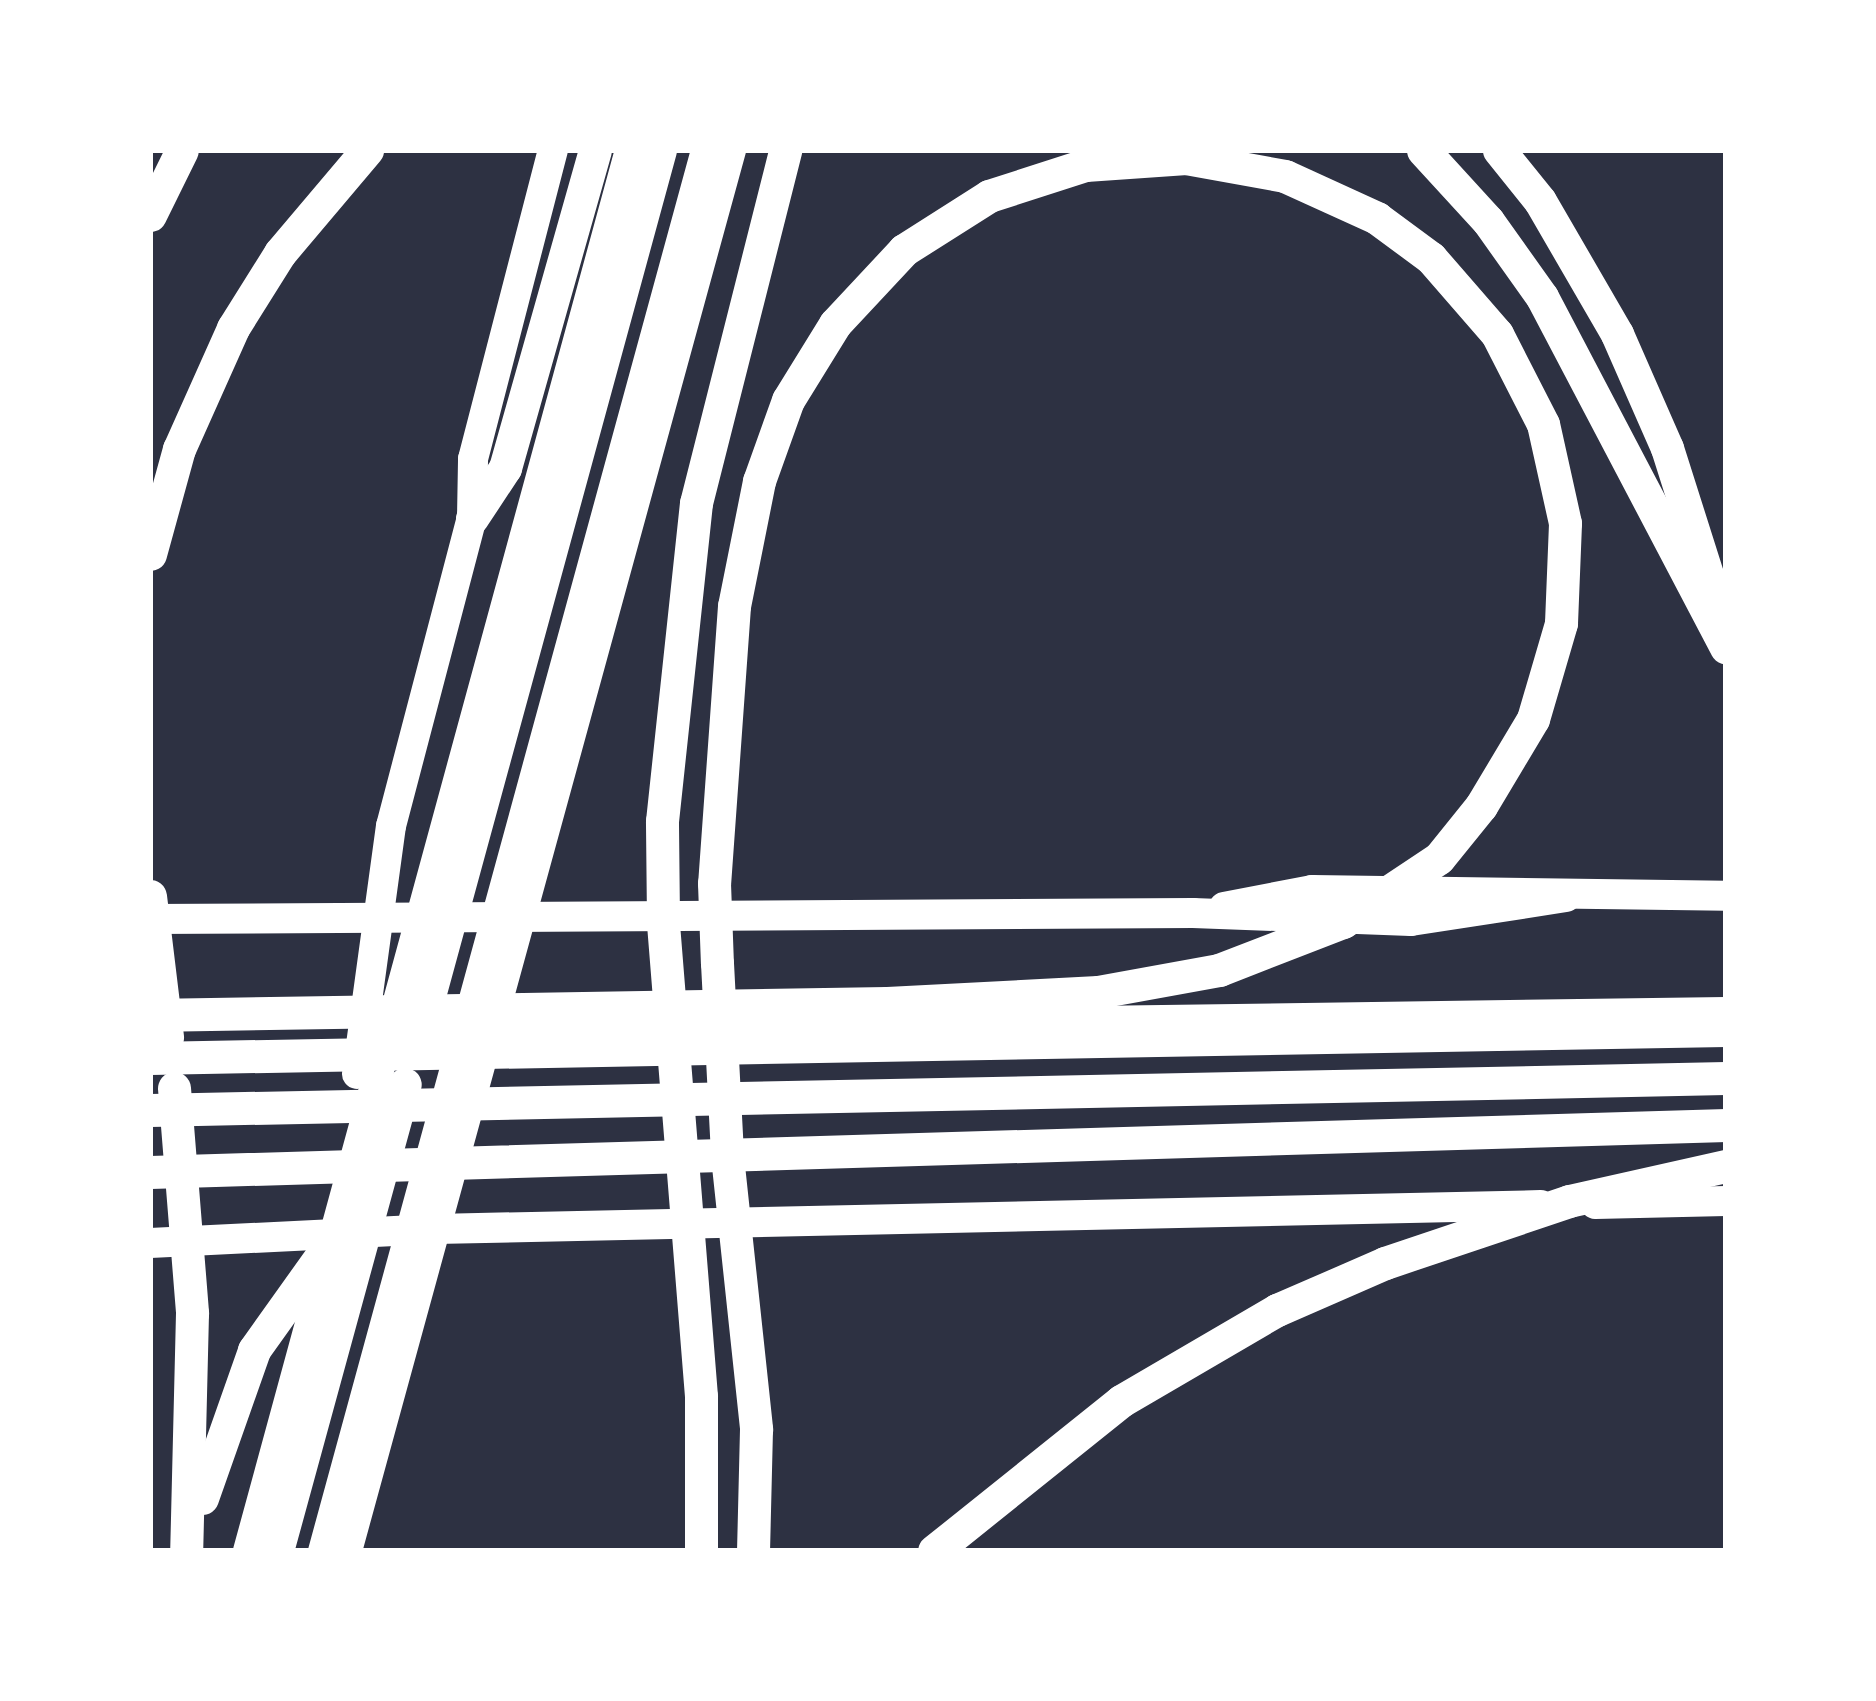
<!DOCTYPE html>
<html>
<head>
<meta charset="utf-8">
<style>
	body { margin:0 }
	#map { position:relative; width:1876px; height:1701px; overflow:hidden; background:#2d3142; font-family:Karla,sans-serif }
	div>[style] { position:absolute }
	.primary>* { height:30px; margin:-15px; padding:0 15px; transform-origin:15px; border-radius:15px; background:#fff }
	.trunk>* { height:33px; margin:-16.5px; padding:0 16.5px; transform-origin:16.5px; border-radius:16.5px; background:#fff }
	span { translate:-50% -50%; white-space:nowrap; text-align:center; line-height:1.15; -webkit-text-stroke:10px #fff; paint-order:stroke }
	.frame { position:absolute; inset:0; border:153px solid #fff; pointer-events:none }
</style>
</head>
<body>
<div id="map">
	<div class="primary">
		<i style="left:1224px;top:907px;width:90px;rotate:-10.9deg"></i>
		<i style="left:1312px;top:890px;width:414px;rotate:0.8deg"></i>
		<i style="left:150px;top:919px;width:1043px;rotate:-0.33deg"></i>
		<i style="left:1193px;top:913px;width:218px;rotate:2.1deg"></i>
		<i style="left:1411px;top:921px;width:157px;rotate:-8.8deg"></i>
		<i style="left:395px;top:1031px;width:1331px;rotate:-0.82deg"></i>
		<i style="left:357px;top:1074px;width:250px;rotate:-82.2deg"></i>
		<i style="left:391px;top:826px;width:318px;rotate:-75.3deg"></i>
		<i style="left:472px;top:518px;width:59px;rotate:-89deg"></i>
		<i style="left:473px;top:459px;width:319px;rotate:-75.5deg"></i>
		<i style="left:1595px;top:1204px;width:131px;rotate:-1.3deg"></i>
		<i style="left:150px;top:1243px;width:285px;rotate:-2.8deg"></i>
		<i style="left:435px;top:1229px;width:1106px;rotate:-1.24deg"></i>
		<i style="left:248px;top:1551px;width:1452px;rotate:-74.75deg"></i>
		<i style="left:347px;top:1551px;width:1453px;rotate:-74.67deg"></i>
	</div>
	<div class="trunk">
		<i style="left:1423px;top:150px;width:96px;rotate:47.5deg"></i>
		<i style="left:1488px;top:221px;width:93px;rotate:54.6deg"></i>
		<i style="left:1542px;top:297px;width:396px;rotate:62.3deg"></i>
		<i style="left:1499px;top:150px;width:65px;rotate:51.2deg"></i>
		<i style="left:1540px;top:201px;width:154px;rotate:59.9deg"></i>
		<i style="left:1617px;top:334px;width:124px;rotate:66.3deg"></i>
		<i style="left:1667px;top:448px;width:152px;rotate:72.4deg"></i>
		<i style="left:150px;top:215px;width:72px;rotate:-63.8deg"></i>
		<i style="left:472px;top:518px;width:60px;rotate:-56.6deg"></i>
		<i style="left:505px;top:468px;width:330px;rotate:-74.2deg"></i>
		<i style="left:150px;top:554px;width:109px;rotate:-74.6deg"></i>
		<i style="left:179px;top:449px;width:133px;rotate:-65.9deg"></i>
		<i style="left:233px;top:328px;width:89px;rotate:-57.9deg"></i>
		<i style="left:280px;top:253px;width:135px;rotate:-49.8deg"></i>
		<i style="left:150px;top:896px;width:142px;rotate:83.1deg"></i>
		<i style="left:150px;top:1015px;width:737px;rotate:-0.93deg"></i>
		<i style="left:887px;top:1003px;width:211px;rotate:-3deg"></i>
		<i style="left:1098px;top:992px;width:123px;rotate:-10.3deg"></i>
		<i style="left:1219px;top:970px;width:133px;rotate:-21.2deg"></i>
		<i style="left:1343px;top:922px;width:115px;rotate:-33.7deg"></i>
		<i style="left:1439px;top:858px;width:67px;rotate:-51.1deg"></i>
		<i style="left:1481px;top:806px;width:101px;rotate:-59.1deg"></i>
		<i style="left:1533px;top:719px;width:100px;rotate:-73.7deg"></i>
		<i style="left:1561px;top:623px;width:100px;rotate:-87.7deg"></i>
		<i style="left:1565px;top:523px;width:101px;rotate:-102.5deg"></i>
		<i style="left:1543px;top:424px;width:101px;rotate:-117.1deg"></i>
		<i style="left:1497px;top:334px;width:101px;rotate:-131deg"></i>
		<i style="left:1431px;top:258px;width:67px;rotate:-143.5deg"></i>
		<i style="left:1377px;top:218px;width:101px;rotate:-155.5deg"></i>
		<i style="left:1285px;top:176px;width:101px;rotate:-169.7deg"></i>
		<i style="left:1186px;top:158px;width:101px;rotate:176deg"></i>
		<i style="left:1085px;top:165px;width:101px;rotate:162.1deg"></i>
		<i style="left:989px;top:196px;width:101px;rotate:147.6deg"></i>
		<i style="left:904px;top:250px;width:101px;rotate:133deg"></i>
		<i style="left:835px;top:324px;width:89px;rotate:121.7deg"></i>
		<i style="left:788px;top:400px;width:86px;rotate:109.7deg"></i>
		<i style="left:759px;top:481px;width:127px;rotate:101.3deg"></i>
		<i style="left:734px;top:606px;width:278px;rotate:94.1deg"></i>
		<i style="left:714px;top:883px;width:80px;rotate:87.9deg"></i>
		<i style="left:717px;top:963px;width:193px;rotate:87deg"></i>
		<i style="left:727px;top:1156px;width:275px;rotate:83.9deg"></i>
		<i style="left:756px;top:1429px;width:122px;rotate:91.4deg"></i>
		<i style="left:420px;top:1029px;width:911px;rotate:-74.73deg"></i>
		<i style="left:150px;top:1058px;width:1576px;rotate:-1.02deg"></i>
		<i style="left:174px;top:1088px;width:226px;rotate:85.4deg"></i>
		<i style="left:192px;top:1313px;width:238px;rotate:91.4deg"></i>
		<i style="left:150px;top:1110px;width:1576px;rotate:-1.16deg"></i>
		<i style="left:150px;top:1172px;width:1577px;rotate:-1.71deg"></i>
		<i style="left:202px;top:1498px;width:157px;rotate:-70.6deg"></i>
		<i style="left:254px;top:1350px;width:141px;rotate:-54.5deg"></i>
		<i style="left:277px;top:1551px;width:484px;rotate:-74.7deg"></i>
		<i style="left:324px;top:1551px;width:1452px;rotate:-74.71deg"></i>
		<i style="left:701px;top:1551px;width:155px;rotate:-90deg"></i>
		<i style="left:701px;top:1396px;width:478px;rotate:-94.6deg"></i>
		<i style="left:663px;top:920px;width:99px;rotate:-90.6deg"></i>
		<i style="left:662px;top:821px;width:320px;rotate:-83.9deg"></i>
		<i style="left:696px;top:503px;width:364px;rotate:-75.8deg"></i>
		<i style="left:934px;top:1551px;width:240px;rotate:-38.7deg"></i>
		<i style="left:1121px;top:1401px;width:181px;rotate:-30.3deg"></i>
		<i style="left:1277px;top:1310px;width:118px;rotate:-23.5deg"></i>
		<i style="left:1385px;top:1263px;width:194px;rotate:-18.6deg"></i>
		<i style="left:1569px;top:1201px;width:161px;rotate:-12.6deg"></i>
	</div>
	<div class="frame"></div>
</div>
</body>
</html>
